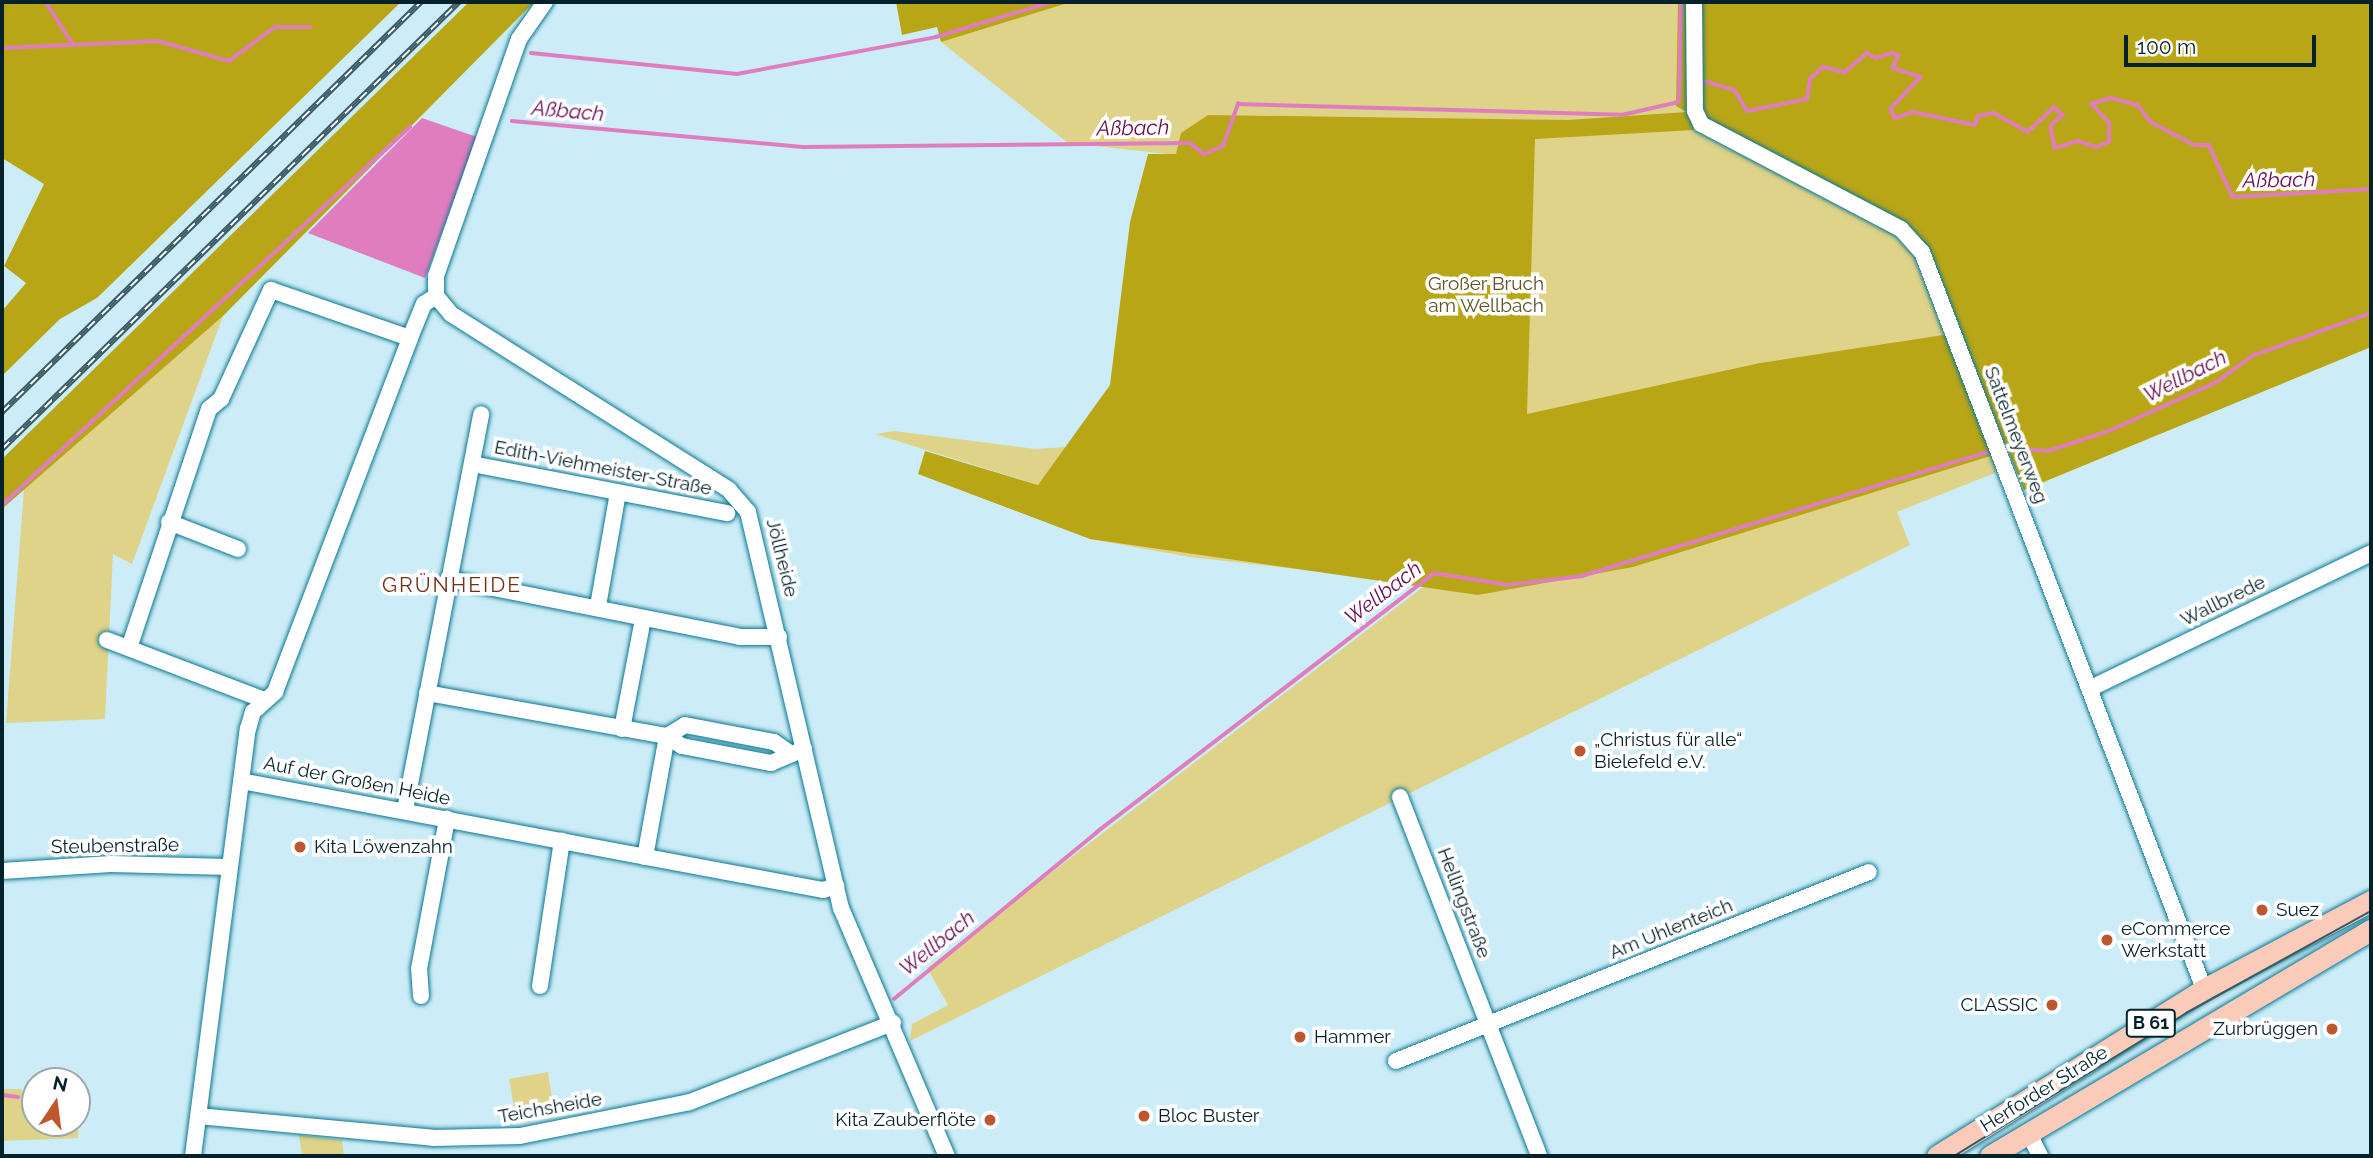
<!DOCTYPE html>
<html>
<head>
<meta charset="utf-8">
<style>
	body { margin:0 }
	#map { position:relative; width:2373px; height:1158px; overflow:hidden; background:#ccedf8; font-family:Raleway,sans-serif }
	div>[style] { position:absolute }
	.green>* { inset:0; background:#ded388 }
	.forest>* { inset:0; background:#b9a617 }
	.water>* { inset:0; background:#e07dbf }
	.stream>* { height:3.5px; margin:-1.75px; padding:0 1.75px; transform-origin:1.75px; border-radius:1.75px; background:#e07dbf }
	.roads { filter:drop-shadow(0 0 2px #0a7791) drop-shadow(0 0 2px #0a7791) }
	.minor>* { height:16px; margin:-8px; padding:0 8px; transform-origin:8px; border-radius:8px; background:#fff }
	.major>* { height:21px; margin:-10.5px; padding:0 10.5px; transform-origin:10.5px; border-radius:10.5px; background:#facbb9 }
	.tram>* { height:2px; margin:-1px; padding:0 1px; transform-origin:1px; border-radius:1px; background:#3c5a63 }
	.rail>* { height:6px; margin-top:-3px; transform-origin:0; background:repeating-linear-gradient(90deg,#fff 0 10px,#3c5a63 0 20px); box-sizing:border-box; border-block:2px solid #3c5a63 }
	.dots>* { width:19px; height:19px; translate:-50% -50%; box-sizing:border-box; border:4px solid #fff; border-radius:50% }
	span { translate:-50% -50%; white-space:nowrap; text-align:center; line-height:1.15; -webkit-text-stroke:7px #fff; paint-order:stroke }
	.shield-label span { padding:2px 5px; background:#fff; border:2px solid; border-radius:5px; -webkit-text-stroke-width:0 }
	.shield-label { font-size:18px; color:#05222a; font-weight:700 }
	.park-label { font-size:19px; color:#5c5422 }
	.street-label { font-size:19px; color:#05222a }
	.poi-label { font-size:19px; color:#05222a }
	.left { translate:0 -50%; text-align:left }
	.right { translate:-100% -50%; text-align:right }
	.water-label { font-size:21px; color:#660c50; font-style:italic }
	.neighbourhood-label { font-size:21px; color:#723117; letter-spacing:2px }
	.frame { position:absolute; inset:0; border:4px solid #05222a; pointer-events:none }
	.north { position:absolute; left:21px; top:1067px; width:70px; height:70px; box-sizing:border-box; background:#fff; border:2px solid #9ba7aa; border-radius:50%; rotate:13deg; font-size:19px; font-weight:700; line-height:28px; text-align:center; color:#05222a }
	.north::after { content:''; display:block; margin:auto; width:24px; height:32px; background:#be572e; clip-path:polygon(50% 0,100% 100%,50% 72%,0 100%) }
	.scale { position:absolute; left:2124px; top:35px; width:192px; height:32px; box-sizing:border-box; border:4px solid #05222a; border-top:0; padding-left:9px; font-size:21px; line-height:24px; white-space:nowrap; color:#05222a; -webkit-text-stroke:5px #fff; paint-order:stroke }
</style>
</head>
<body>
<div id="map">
	<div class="green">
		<i style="clip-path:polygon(933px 2px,2371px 2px,2371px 347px,2024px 490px,2009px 451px,1996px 455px,2000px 471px,1897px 512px,1910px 545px,910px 1041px,912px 1024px,948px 1005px,927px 968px,1427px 584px,1190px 557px,1090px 539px,1176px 155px,1068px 143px,941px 42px)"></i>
		<i style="clip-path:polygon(223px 316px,132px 564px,113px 554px,105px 719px,6px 723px,24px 489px)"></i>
		<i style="clip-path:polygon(894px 431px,1035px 449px,1067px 447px,1038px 485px,875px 434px)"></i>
		<i style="clip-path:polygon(548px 1072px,555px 1117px,517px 1124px,509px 1079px)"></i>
		<i style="clip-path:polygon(2px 1089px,21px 1089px,35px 1108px,35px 1123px,77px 1123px,79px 1110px,78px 1138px,2px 1141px)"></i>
		<i style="clip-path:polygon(299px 1135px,342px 1140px,344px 1156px,302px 1156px)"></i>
	</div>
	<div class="forest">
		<i style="clip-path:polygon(2px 2px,401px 2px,97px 298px,60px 319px,2px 376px,2px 311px,26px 283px,4px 266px,44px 184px,2px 158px)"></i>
		<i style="clip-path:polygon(469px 2px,534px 2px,223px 316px,2px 509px,2px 459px)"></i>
		<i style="clip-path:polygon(896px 2px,1071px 2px,941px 42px,937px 27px,902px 35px)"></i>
		<i style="clip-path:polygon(1678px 2px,1690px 2px,1694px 130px,1535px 139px,1527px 414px,1760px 363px,1950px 334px,1997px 454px,1633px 567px,1478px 595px,1090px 539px,918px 474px,925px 451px,1038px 485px,1110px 385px,1130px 222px,1148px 154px,1176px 154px,1181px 133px,1208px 115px,1568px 120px,1687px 112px,1676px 106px)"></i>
		<i style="clip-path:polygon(1702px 2px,2371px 2px,2371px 347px,2024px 490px,1926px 249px,1707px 120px,1701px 109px)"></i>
	</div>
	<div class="water">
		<i style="clip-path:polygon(422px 118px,477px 137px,425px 278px,308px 233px)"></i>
	</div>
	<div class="stream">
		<i style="left:46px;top:2px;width:50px;rotate:57.3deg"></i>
		<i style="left:2px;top:48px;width:156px;rotate:-2.6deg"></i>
		<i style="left:158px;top:41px;width:74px;rotate:15.7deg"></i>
		<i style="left:229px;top:61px;width:57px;rotate:-36.5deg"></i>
		<i style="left:275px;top:27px;width:35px"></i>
		<i style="left:531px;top:53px;width:207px;rotate:5.8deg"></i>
		<i style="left:737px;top:74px;width:202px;rotate:-10.5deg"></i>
		<i style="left:936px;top:37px;width:121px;rotate:-16.8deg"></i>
		<i style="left:1700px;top:80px;width:36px;rotate:16deg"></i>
		<i style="left:1735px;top:90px;width:24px;rotate:60deg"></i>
		<i style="left:1747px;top:111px;width:61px;rotate:-11.3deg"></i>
		<i style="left:1807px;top:99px;width:20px;rotate:-81deg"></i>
		<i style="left:1810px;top:79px;width:18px;rotate:-43deg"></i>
		<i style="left:1823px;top:67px;width:23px;rotate:13deg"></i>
		<i style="left:1845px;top:72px;width:29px;rotate:-41deg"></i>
		<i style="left:1867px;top:53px;width:10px;rotate:29deg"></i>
		<i style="left:1876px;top:58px;width:17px;rotate:-17deg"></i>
		<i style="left:1892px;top:53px;width:7px;rotate:16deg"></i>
		<i style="left:1899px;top:55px;width:14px;rotate:115deg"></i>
		<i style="left:1893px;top:68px;width:29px;rotate:18deg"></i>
		<i style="left:1921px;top:77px;width:44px;rotate:133.2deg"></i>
		<i style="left:1891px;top:109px;width:10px;rotate:66deg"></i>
		<i style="left:1895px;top:118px;width:20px;rotate:-18deg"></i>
		<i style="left:1914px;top:112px;width:62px;rotate:12deg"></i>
		<i style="left:1975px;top:125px;width:9px;rotate:-72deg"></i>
		<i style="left:1978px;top:116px;width:16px;rotate:-11deg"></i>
		<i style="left:1994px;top:113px;width:39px;rotate:29deg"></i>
		<i style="left:2028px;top:132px;width:36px;rotate:-44deg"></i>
		<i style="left:2054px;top:107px;width:12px;rotate:42deg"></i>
		<i style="left:2063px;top:115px;width:16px;rotate:137deg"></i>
		<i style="left:2051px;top:126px;width:22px;rotate:80deg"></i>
		<i style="left:2055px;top:148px;width:24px;rotate:-17deg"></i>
		<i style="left:2078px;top:141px;width:20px;rotate:18deg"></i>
		<i style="left:2097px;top:147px;width:13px;rotate:-23deg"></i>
		<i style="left:2109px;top:142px;width:19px;rotate:-90deg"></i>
		<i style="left:2109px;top:123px;width:26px;rotate:-133deg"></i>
		<i style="left:2091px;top:104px;width:21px;rotate:-17deg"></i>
		<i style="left:2111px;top:98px;width:28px;rotate:15deg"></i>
		<i style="left:2138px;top:105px;width:21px;rotate:53deg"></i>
		<i style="left:2151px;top:122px;width:49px;rotate:28.1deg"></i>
		<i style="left:2194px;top:145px;width:15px"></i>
		<i style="left:2209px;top:145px;width:57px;rotate:65.2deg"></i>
		<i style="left:2233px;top:197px;width:138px;rotate:-3.3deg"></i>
		<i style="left:512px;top:121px;width:294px;rotate:5.1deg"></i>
		<i style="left:805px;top:147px;width:385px;rotate:-0.6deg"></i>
		<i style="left:1190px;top:143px;width:18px;rotate:38deg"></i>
		<i style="left:1204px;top:154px;width:21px;rotate:-23deg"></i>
		<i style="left:1223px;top:146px;width:45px;rotate:-70.3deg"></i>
		<i style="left:1238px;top:104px;width:384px;rotate:1.6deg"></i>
		<i style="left:1622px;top:115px;width:58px;rotate:-12.8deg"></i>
		<i style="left:1679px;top:102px;width:100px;rotate:-88.9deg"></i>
		<i style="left:2009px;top:447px;width:39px;rotate:6deg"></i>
		<i style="left:2048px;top:451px;width:64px;rotate:-18.2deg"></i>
		<i style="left:2109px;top:431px;width:119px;rotate:-24.4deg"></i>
		<i style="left:2217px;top:382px;width:44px;rotate:-36.6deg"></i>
		<i style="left:2252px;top:356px;width:127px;rotate:-19.9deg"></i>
		<i style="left:2px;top:505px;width:556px;rotate:-42.81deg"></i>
		<i style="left:894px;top:999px;width:263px;rotate:-39.4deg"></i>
		<i style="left:1097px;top:832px;width:425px;rotate:-37.5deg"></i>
		<i style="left:1434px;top:573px;width:75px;rotate:9.2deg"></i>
		<i style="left:1508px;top:585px;width:75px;rotate:-6.9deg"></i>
		<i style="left:1582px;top:576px;width:431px;rotate:-17deg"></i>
		<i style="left:2px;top:1095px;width:16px;rotate:7deg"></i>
	</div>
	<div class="roads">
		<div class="minor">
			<i style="left:545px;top:2px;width:45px;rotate:125.1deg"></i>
			<i style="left:519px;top:39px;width:251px;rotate:109.3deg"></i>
			<i style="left:436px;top:276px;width:20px;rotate:90deg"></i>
			<i style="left:436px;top:296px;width:23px;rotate:50deg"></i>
			<i style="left:451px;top:314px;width:329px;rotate:32.3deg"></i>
			<i style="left:729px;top:490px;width:29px;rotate:49deg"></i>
			<i style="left:748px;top:512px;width:407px;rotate:76.8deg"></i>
			<i style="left:841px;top:908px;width:270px;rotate:66.9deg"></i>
			<i style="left:1694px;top:2px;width:109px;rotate:89.5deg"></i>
			<i style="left:1695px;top:111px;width:14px;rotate:65deg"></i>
			<i style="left:1701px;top:124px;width:226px;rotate:27.7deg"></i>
			<i style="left:1901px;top:229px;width:31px;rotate:48deg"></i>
			<i style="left:1922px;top:252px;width:789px;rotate:69.06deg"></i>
			<i style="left:472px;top:464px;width:260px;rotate:10.9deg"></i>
			<i style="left:169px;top:522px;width:74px;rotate:21.4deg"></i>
			<i style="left:448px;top:579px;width:298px;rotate:11.2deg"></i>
			<i style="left:740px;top:637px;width:39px"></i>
			<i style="left:598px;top:606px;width:115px;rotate:-80deg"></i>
			<i style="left:107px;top:640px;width:168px;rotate:20.9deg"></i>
			<i style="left:129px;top:648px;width:252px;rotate:-71.5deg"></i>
			<i style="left:209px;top:409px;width:16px;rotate:-40deg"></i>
			<i style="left:221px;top:399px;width:120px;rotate:-65.4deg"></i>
			<i style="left:271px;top:290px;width:147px;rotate:19.1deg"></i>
			<i style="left:2093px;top:687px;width:309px;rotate:-25.7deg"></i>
			<i style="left:427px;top:693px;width:244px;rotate:10.2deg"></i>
			<i style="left:667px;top:736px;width:18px;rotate:34deg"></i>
			<i style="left:682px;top:746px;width:91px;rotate:10.8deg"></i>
			<i style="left:771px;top:763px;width:36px;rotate:-23deg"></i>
			<i style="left:622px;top:729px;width:112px;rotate:-79.2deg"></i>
			<i style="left:667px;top:736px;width:21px;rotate:-31deg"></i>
			<i style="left:685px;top:725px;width:91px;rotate:10.8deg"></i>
			<i style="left:774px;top:742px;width:21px;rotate:35deg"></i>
			<i style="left:241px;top:781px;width:592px;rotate:10.61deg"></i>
			<i style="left:823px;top:890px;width:14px;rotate:-17deg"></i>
			<i style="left:1400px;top:797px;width:385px;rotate:68.8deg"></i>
			<i style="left:405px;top:810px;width:403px;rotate:-79.1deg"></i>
			<i style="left:645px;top:857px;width:123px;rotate:-79.7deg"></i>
			<i style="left:2px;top:871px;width:109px;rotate:-3.7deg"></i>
			<i style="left:111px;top:864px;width:118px;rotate:1.5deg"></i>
			<i style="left:540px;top:986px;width:147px;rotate:-81.4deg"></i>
			<i style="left:421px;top:996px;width:27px;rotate:-94deg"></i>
			<i style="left:419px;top:969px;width:153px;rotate:-79.4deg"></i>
			<i style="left:1396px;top:1061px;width:509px;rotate:-21.78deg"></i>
			<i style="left:198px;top:1116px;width:236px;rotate:5.3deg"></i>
			<i style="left:433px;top:1138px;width:87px;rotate:-1.3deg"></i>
			<i style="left:520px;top:1136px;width:173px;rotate:-11.3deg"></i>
			<i style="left:690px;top:1102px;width:218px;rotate:-21.3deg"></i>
			<i style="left:2029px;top:1134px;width:25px;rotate:63deg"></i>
			<i style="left:193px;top:1156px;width:431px;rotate:-82.7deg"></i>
			<i style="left:248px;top:729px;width:18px;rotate:-74deg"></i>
			<i style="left:253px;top:712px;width:30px;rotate:-42deg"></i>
			<i style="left:275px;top:692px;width:379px;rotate:-69.1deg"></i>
			<i style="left:410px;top:338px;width:37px;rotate:-68deg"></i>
			<i style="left:424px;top:304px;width:14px;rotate:-34deg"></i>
		</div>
		<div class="major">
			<i style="left:1937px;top:1156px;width:315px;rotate:-32deg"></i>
			<i style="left:2204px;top:989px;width:189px;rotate:-27.8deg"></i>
			<i style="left:1990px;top:1156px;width:443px;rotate:-30.7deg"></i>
		</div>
	</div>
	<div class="tram">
		<i style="left:1954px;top:1156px;width:273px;rotate:-31.6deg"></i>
		<i style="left:2186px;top:1013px;width:211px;rotate:-28.9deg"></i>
	</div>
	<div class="rail">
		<i style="left:2px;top:412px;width:586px;rotate:-44.38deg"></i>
		<i style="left:2px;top:449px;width:639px;rotate:-44.37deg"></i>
	</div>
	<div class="dots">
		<i style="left:1580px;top:751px;background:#be572e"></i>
		<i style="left:300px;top:847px;background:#be572e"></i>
		<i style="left:2262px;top:910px;background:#be572e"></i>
		<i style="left:2107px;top:940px;background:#be572e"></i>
		<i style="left:2052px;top:1005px;background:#be572e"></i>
		<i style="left:2332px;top:1029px;background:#be572e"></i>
		<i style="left:1300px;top:1037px;background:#be572e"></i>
		<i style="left:1144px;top:1116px;background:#be572e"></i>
		<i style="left:990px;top:1120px;background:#be572e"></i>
	</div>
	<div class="shield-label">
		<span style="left:2151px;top:1023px">B 61</span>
	</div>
	<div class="park-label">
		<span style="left:1486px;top:295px">Großer Bruch<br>am Wellbach</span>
	</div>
	<div class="street-label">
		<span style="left:2016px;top:435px;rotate:69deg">Sattelmeyerweg</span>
		<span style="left:603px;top:468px;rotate:11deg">Edith-Viehmeister-Straße</span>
		<span style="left:782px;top:558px;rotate:76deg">Jöllheide</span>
		<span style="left:2223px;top:601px;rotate:-26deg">Wallbrede</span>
		<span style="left:357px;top:781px;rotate:11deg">Auf der Großen Heide</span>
		<span style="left:115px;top:846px;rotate:-1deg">Steubenstraße</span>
		<span style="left:1464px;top:903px;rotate:69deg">Hellingstraße</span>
		<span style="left:1671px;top:929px;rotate:-22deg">Am Uhlenteich</span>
		<span style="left:2044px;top:1089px;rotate:-32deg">Herforder Straße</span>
		<span style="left:550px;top:1108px;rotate:-10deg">Teichsheide</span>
	</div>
	<div class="poi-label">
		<span class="left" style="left:1594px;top:751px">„Christus für alle“<br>Bielefeld e.V.</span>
		<span class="left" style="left:314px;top:847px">Kita Löwenzahn</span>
		<span class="left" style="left:2276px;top:910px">Suez</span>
		<span class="left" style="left:2121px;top:940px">eCommerce<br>Werkstatt</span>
		<span class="right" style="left:2038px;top:1005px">CLASSIC</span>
		<span class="right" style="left:2318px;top:1029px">Zurbrüggen</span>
		<span class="left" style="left:1314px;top:1037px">Hammer</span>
		<span class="left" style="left:1158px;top:1116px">Bloc Buster</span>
		<span class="right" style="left:976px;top:1120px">Kita Zauberflöte</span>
	</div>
	<div class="water-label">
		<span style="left:568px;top:111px;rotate:5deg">Aßbach</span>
		<span style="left:1133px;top:128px;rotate:-1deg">Aßbach</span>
		<span style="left:2279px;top:180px;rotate:-1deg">Aßbach</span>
		<span style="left:2185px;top:376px;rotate:-27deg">Wellbach</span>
		<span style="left:1383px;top:593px;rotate:-37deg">Wellbach</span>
		<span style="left:937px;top:943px;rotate:-39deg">Wellbach</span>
	</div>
	<div class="neighbourhood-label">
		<span style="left:452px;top:585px">GRÜNHEIDE</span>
	</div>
	<div class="frame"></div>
	<div class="north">N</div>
	<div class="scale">100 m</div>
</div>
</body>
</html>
